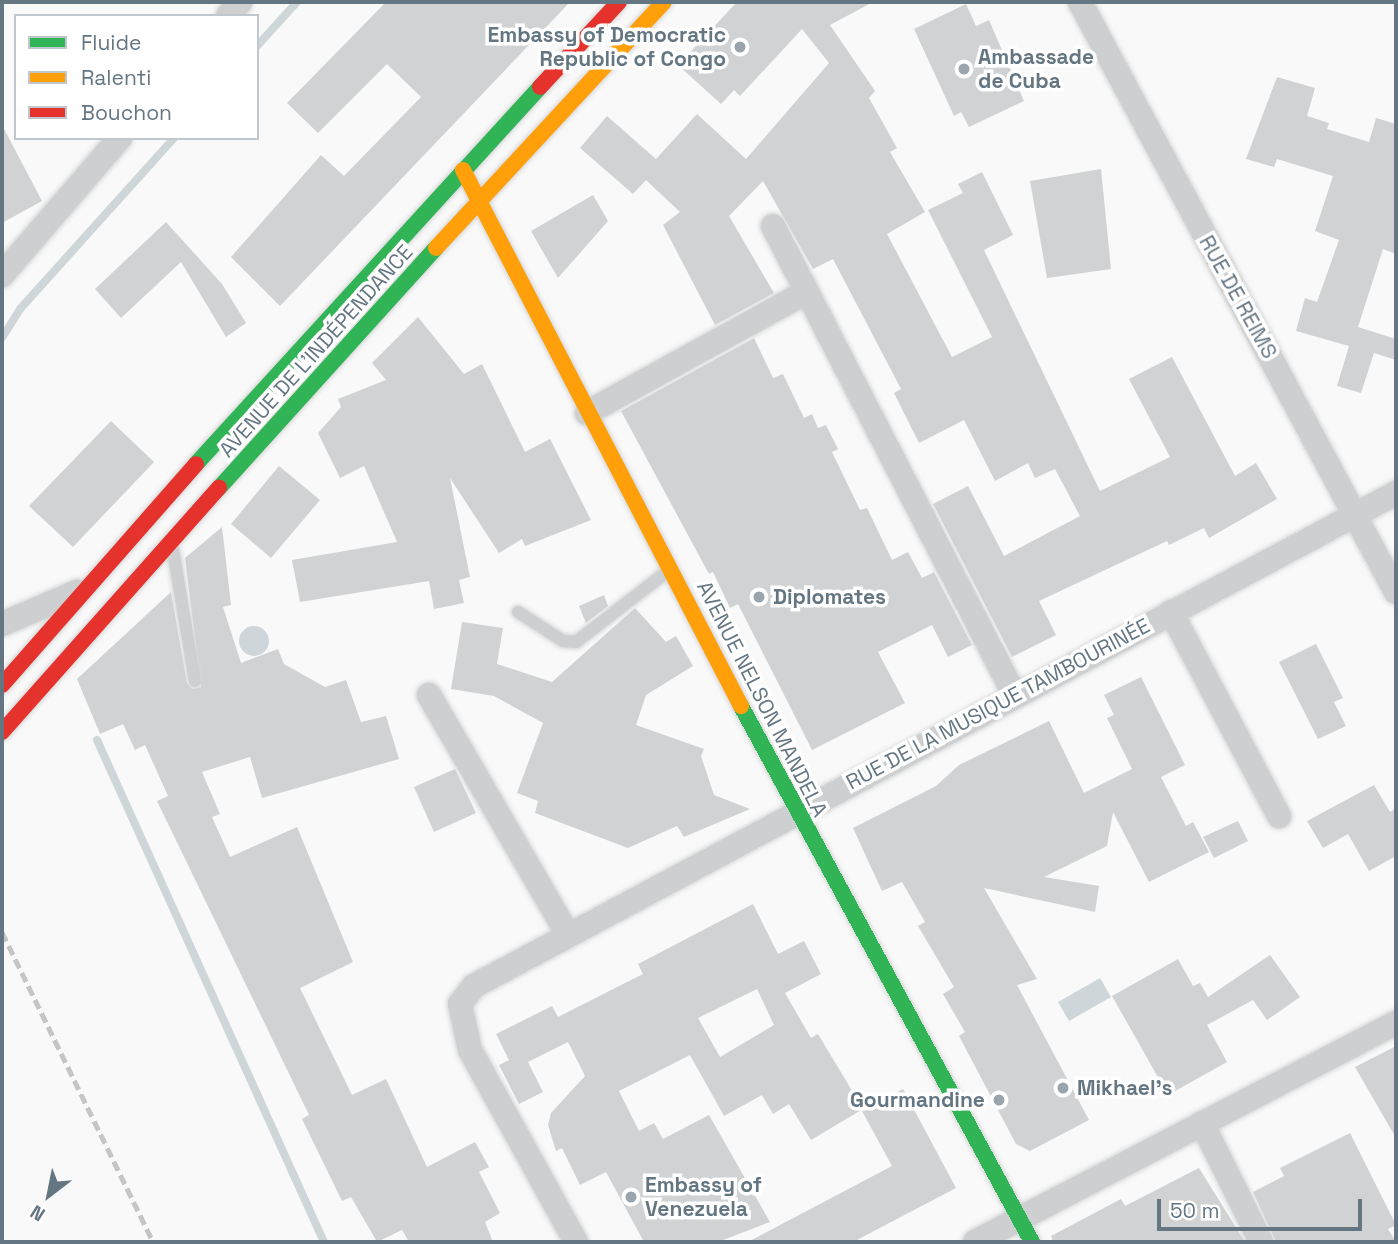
<!DOCTYPE html>
<html>
<head>
<meta charset="utf-8">
<style>
	body { margin:0 }
	#map { position:relative; width:1398px; height:1244px; overflow:hidden; background:#f9f9f9; font-family:"Space Grotesk",sans-serif }
	div>[style] { position:absolute }
	.water>* { inset:0; background:#ced6d9 }
	.round { border-radius:50% }
	.stream>* { height:8px; margin:-4px; padding:0 4px; transform-origin:4px; border-radius:4px; background:#ced6d9 }
	.building>* { inset:0; background:#d0d2d3 }
	.roads { filter:drop-shadow(0 0 2px #d5d6d7) drop-shadow(0 0 2px #d5d6d7) }
	.lane>* { height:12px; margin:-6px; padding:0 6px; transform-origin:6px; border-radius:6px; background:#cecfd0 }
	.street>* { height:24px; margin:-12px; padding:0 12px; transform-origin:12px; border-radius:12px; background:#cecfd0 }
	.fast>* { height:16px; margin:-8px; padding:0 8px; transform-origin:8px; border-radius:8px; background:#30b455 }
	.slow>* { height:16px; margin:-8px; padding:0 8px; transform-origin:8px; border-radius:8px; background:#ff9f0a }
	.jam>* { height:16px; margin:-8px; padding:0 8px; transform-origin:8px; border-radius:8px; background:#e5322d }
	.rail>* { height:5px; margin-top:-2.5px; transform-origin:0; background:repeating-linear-gradient(90deg,#c3c5c6 0 10px,transparent 0 15px) }
	.dots>* { width:19px; height:19px; translate:-50% -50%; box-sizing:border-box; border:4px solid #fff; border-radius:50% }
	span { translate:-50% -50%; white-space:nowrap; text-align:center; line-height:1.15; -webkit-text-stroke:7px #fff; paint-order:stroke }
	.poi-label { font-size:21px; color:#657683; font-weight:700 }
	.right { translate:-100% -50%; text-align:right }
	.left { translate:0 -50%; text-align:left }
	.street-label { font-size:21px; color:#657683 }
	.frame { position:absolute; inset:0; border:4px solid #657683; pointer-events:none }
	.legend { position:absolute; left:14px; top:14px; width:245px; height:126px; box-sizing:border-box; background:#fff; border:2px solid #c1c8cd; margin:0; padding:9px 12px; list-style:none; font-size:21px; color:#657683 }
	.legend li { display:flex; align-items:center; gap:14px; height:35px }
	.legend b { width:35px; border:2px solid #c1c8cd }
	.north { position:absolute; left:14px; top:1160px; width:70px; height:70px; -webkit-text-stroke:5px #fff; paint-order:stroke; rotate:212deg; font-size:19px; font-weight:700; line-height:28px; text-align:center; color:#657683 }
	.north::after { content:''; display:block; margin:auto; width:24px; height:32px; background:#657683; clip-path:polygon(50% 0,100% 100%,50% 72%,0 100%) }
	.scale { position:absolute; left:1157px; top:1199px; width:205px; height:32px; box-sizing:border-box; border:4px solid #657683; border-top:0; padding-left:9px; font-size:21px; line-height:24px; white-space:nowrap; color:#657683; -webkit-text-stroke:5px #fff; paint-order:stroke }
</style>
</head>
<body>
<div id="map">
	<div class="water">
		<i class="round" style="left:239px;top:626px;width:30px;height:30px"></i>
		<i style="clip-path:polygon(1100px 978px,1111px 997px,1069px 1021px,1058px 1002px)"></i>
	</div>
	<div class="stream">
		<i style="left:257px;top:46px;width:59px;rotate:-47.7deg"></i>
		<i style="left:2px;top:338px;width:34px;rotate:-58deg"></i>
		<i style="left:20px;top:309px;width:230px;rotate:-48deg"></i>
		<i style="left:97px;top:740px;width:551px;rotate:65.67deg"></i>
	</div>
	<div class="building">
		<i style="clip-path:polygon(386px 2px,570px 2px,280px 306px,231px 257px,321px 155px,344px 176px,421px 97px,387px 64px,318px 133px,287px 103px)"></i>
		<i style="clip-path:polygon(737px 2px,873px 2px,830px 25px,875px 91px,869px 98px,897px 148px,890px 152px,925px 212px,887px 234px,952px 357px,992px 337px,928px 210px,963px 193px,958px 184px,982px 172px,1013px 235px,984px 250px,1100px 491px,1170px 457px,1129px 379px,1172px 357px,1235px 476px,1256px 463px,1277px 499px,1209px 538px,1204px 528px,1169px 545px,1167px 541px,1039px 601px,1056px 635px,1012px 657px,933px 504px,968px 486px,1004px 556px,1080px 516px,1055px 469px,1035px 478px,1028px 463px,995px 481px,964px 420px,919px 443px,894px 393px,901px 389px,833px 259px,813px 269px,763px 181px,729px 216px,774px 293px,715px 325px,663px 225px,680px 212px,646px 180px,633px 194px,580px 148px,607px 116px,656px 159px,697px 114px,746px 159px,829px 63px,802px 29px,740px 96px,734px 90px,721px 104px,678px 65px)"></i>
		<i style="clip-path:polygon(966px 4px,976px 26px,989px 20px,1024px 101px,969px 127px,961px 112px,954px 116px,914px 29px)"></i>
		<i style="clip-path:polygon(1277px 77px,1315px 88px,1307px 116px,1329px 123px,1327px 129px,1369px 142px,1376px 118px,1396px 124px,1396px 254px,1383px 249px,1358px 327px,1396px 339px,1396px 360px,1374px 353px,1361px 393px,1337px 386px,1349px 346px,1296px 331px,1305px 298px,1317px 302px,1339px 240px,1315px 231px,1333px 176px,1277px 159px,1274px 167px,1246px 159px)"></i>
		<i style="clip-path:polygon(2px 125px,42px 201px,2px 223px)"></i>
		<i style="clip-path:polygon(1101px 169px,1111px 269px,1047px 278px,1030px 181px)"></i>
		<i style="clip-path:polygon(593px 195px,608px 221px,558px 278px,531px 231px)"></i>
		<i style="clip-path:polygon(166px 222px,222px 284px,246px 323px,226px 337px,181px 262px,121px 318px,95px 289px)"></i>
		<i style="clip-path:polygon(418px 317px,464px 374px,482px 364px,525px 452px,550px 439px,591px 520px,525px 546px,522px 539px,499px 553px,450px 478px,470px 577px,459px 580px,464px 603px,434px 609px,429px 581px,300px 602px,292px 560px,397px 542px,364px 466px,340px 478px,318px 433px,341px 407px,338px 399px,386px 380px,372px 363px)"></i>
		<i style="clip-path:polygon(754px 338px,773px 378px,783px 374px,804px 418px,812px 414px,818px 428px,826px 425px,838px 449px,832px 452px,860px 510px,867px 508px,892px 560px,908px 552px,922px 578px,934px 572px,972px 645px,948px 657px,932px 625px,878px 652px,905px 703px,812px 750px,738px 604px,730px 608px,713px 572px,709px 574px,621px 411px)"></i>
		<i style="clip-path:polygon(111px 421px,154px 462px,73px 547px,29px 506px)"></i>
		<i style="clip-path:polygon(279px 466px,320px 500px,271px 558px,231px 524px)"></i>
		<i style="clip-path:polygon(222px 527px,231px 605px,223px 607px,241px 663px,278px 649px,284px 664px,325px 687px,346px 680px,361px 722px,386px 716px,399px 759px,262px 798px,250px 757px,202px 772px,220px 814px,212px 817px,230px 857px,297px 827px,353px 962px,300px 988px,352px 1095px,386px 1079px,427px 1167px,475px 1142px,489px 1167px,479px 1172px,500px 1213px,485px 1222px,493px 1242px,409px 1242px,402px 1230px,377px 1242px,351px 1197px,342px 1201px,302px 1119px,309px 1115px,157px 801px,168px 796px,145px 745px,135px 750px,123px 724px,100px 734px,77px 679px,171px 592px,187px 683px,193px 689px,201px 687px,185px 558px)"></i>
		<i style="clip-path:polygon(604px 595px,608px 606px,586px 623px,579px 606px)"></i>
		<i style="clip-path:polygon(635px 608px,666px 642px,676px 636px,693px 666px,646px 695px,636px 725px,704px 749px,701px 756px,714px 795px,750px 809px,684px 837px,677px 826px,628px 848px,535px 813px,538px 801px,517px 793px,543px 723px,494px 696px,451px 689px,462px 622px,503px 628px,497px 664px,552px 682px)"></i>
		<i style="clip-path:polygon(1316px 644px,1343px 698px,1334px 702px,1346px 726px,1318px 739px,1279px 662px)"></i>
		<i style="clip-path:polygon(1141px 677px,1185px 765px,1161px 777px,1186px 826px,1193px 822px,1209px 852px,1149px 882px,1113px 812px,1107px 846px,1044px 877px,1099px 886px,1095px 912px,984px 888px,1037px 979px,1017px 985px,1089px 1120px,1030px 1151px,1016px 1144px,959px 1036px,965px 1032px,943px 994px,954px 987px,918px 926px,925px 922px,902px 882px,882px 891px,853px 828px,936px 786px,959px 765px,1049px 721px,1084px 793px,1132px 769px,1107px 718px,1114px 715px,1104px 695px)"></i>
		<i style="clip-path:polygon(455px 769px,476px 813px,434px 832px,414px 787px)"></i>
		<i style="clip-path:polygon(1374px 785px,1390px 812px,1396px 808px,1396px 856px,1369px 871px,1348px 834px,1323px 848px,1307px 821px)"></i>
		<i style="clip-path:polygon(1238px 821px,1248px 841px,1214px 858px,1203px 837px)"></i>
		<i style="clip-path:polygon(evenodd,753px 904px,778px 954px,804px 941px,821px 974px,785px 993px,811px 1038px,818px 1034px,863px 1109px,811px 1140px,789px 1104px,773px 1114px,762px 1095px,724px 1116px,690px 1055px,619px 1091px,639px 1131px,654px 1123px,663px 1139px,709px 1115px,770px 1222px,718px 1242px,644px 1242px,606px 1172px,580px 1185px,562px 1148px,556px 1151px,548px 1125px,551px 1113px,585px 1076px,568px 1042px,528px 1062px,543px 1092px,519px 1104px,499px 1065px,509px 1060px,496px 1034px,552px 1006px,558px 1017px,643px 974px,638px 964px,753px 904px,757px 989px,774px 1025px,720px 1057px,698px 1018px,757px 989px)"></i>
		<i style="clip-path:polygon(1270px 955px,1300px 997px,1267px 1020px,1253px 1000px,1207px 1025px,1227px 1062px,1168px 1095px,1112px 996px,1178px 959px,1193px 986px,1200px 983px,1208px 997px)"></i>
		<i style="clip-path:polygon(1396px 1046px,1396px 1138px,1355px 1067px)"></i>
		<i style="clip-path:polygon(903px 1089px,956px 1188px,853px 1242px,748px 1242px,892px 1166px,862px 1111px)"></i>
		<i style="clip-path:polygon(1350px 1133px,1396px 1225px,1388px 1229px,1396px 1242px,1276px 1242px,1253px 1192px,1284px 1176px,1280px 1168px)"></i>
		<i style="clip-path:polygon(1199px 1168px,1245px 1242px,1053px 1242px,1051px 1236px,1121px 1199px,1125px 1206px)"></i>
	</div>
	<div class="roads">
		<div class="lane">
			<i style="left:173px;top:550px;width:133px;rotate:80.5deg"></i>
			<i style="left:518px;top:612px;width:54px;rotate:32.8deg"></i>
			<i style="left:563px;top:641px;width:13px;rotate:4deg"></i>
			<i style="left:576px;top:642px;width:116px;rotate:-37.7deg"></i>
		</div>
		<div class="street">
			<i style="left:1080px;top:2px;width:669px;rotate:61.83deg"></i>
			<i style="left:228px;top:16px;width:18px;rotate:-49deg"></i>
			<i style="left:773px;top:226px;width:526px;rotate:62.75deg"></i>
			<i style="left:2px;top:275px;width:181px;rotate:-49.3deg"></i>
			<i style="left:587px;top:413px;width:250px;rotate:-28.9deg"></i>
			<i style="left:1171px;top:612px;width:231px;rotate:62.1deg"></i>
			<i style="left:2px;top:624px;width:82px;rotate:-23.1deg"></i>
			<i style="left:429px;top:695px;width:275px;rotate:59.9deg"></i>
			<i style="left:1202px;top:1123px;width:133px;rotate:63.6deg"></i>
			<i style="left:576px;top:1242px;width:219px;rotate:-118.9deg"></i>
			<i style="left:470px;top:1050px;width:47px;rotate:-102.3deg"></i>
			<i style="left:460px;top:1004px;width:23px;rotate:-52deg"></i>
			<i style="left:474px;top:986px;width:1046px;rotate:-28.13deg"></i>
			<i style="left:975px;top:1242px;width:475px;rotate:-27.5deg"></i>
		</div>
		<div class="fast">
			<i style="left:196px;top:464px;width:510px;rotate:-47.62deg"></i>
			<i style="left:219px;top:488px;width:324px;rotate:-47.9deg"></i>
			<i style="left:741px;top:706px;width:610px;rotate:61.5deg"></i>
		</div>
		<div class="slow">
			<i style="left:463px;top:170px;width:604px;rotate:62.59deg"></i>
			<i style="left:436px;top:248px;width:335px;rotate:-47.2deg"></i>
		</div>
		<div class="jam">
			<i style="left:540px;top:87px;width:116px;rotate:-47.1deg"></i>
			<i style="left:2px;top:685px;width:294px;rotate:-48.7deg"></i>
			<i style="left:2px;top:732px;width:327px;rotate:-48.4deg"></i>
		</div>
	</div>
	<div class="rail">
		<i style="left:2px;top:932px;width:345px;rotate:64deg"></i>
	</div>
	<div class="dots">
		<i style="left:740px;top:47px;background:#99a4ac"></i>
		<i style="left:964px;top:69px;background:#99a4ac"></i>
		<i style="left:759px;top:597px;background:#99a4ac"></i>
		<i style="left:1063px;top:1088px;background:#99a4ac"></i>
		<i style="left:999px;top:1100px;background:#99a4ac"></i>
		<i style="left:631px;top:1197px;background:#99a4ac"></i>
	</div>
	<div class="poi-label">
		<span class="right" style="left:726px;top:47px">Embassy of Democratic<br>Republic of Congo</span>
		<span class="left" style="left:978px;top:69px">Ambassade<br>de Cuba</span>
		<span class="left" style="left:773px;top:597px">Diplomates</span>
		<span class="left" style="left:1077px;top:1088px">Mikhael's</span>
		<span class="right" style="left:985px;top:1100px">Gourmandine</span>
		<span class="left" style="left:645px;top:1197px">Embassy of<br>Venezuela</span>
	</div>
	<div class="street-label">
		<span style="left:1238px;top:297px;rotate:61deg">RUE DE REIMS</span>
		<span style="left:316px;top:351px;rotate:-48deg">AVENUE DE L'INDÉPENDANCE</span>
		<span style="left:762px;top:699px;rotate:63deg">AVENUE NELSON MANDELA</span>
		<span style="left:998px;top:704px;rotate:-28deg">RUE DE LA MUSIQUE TAMBOURINÉE</span>
	</div>
	<div class="frame"></div>
	<ul class="legend">
	<li><b style="height:9px;background:#30b455"></b>Fluide</li>
	<li><b style="height:9px;background:#ff9f0a"></b>Ralenti</li>
	<li><b style="height:9px;background:#e5322d"></b>Bouchon</li>
	</ul>
	<div class="north">N</div>
	<div class="scale">50 m</div>
</div>
</body>
</html>
